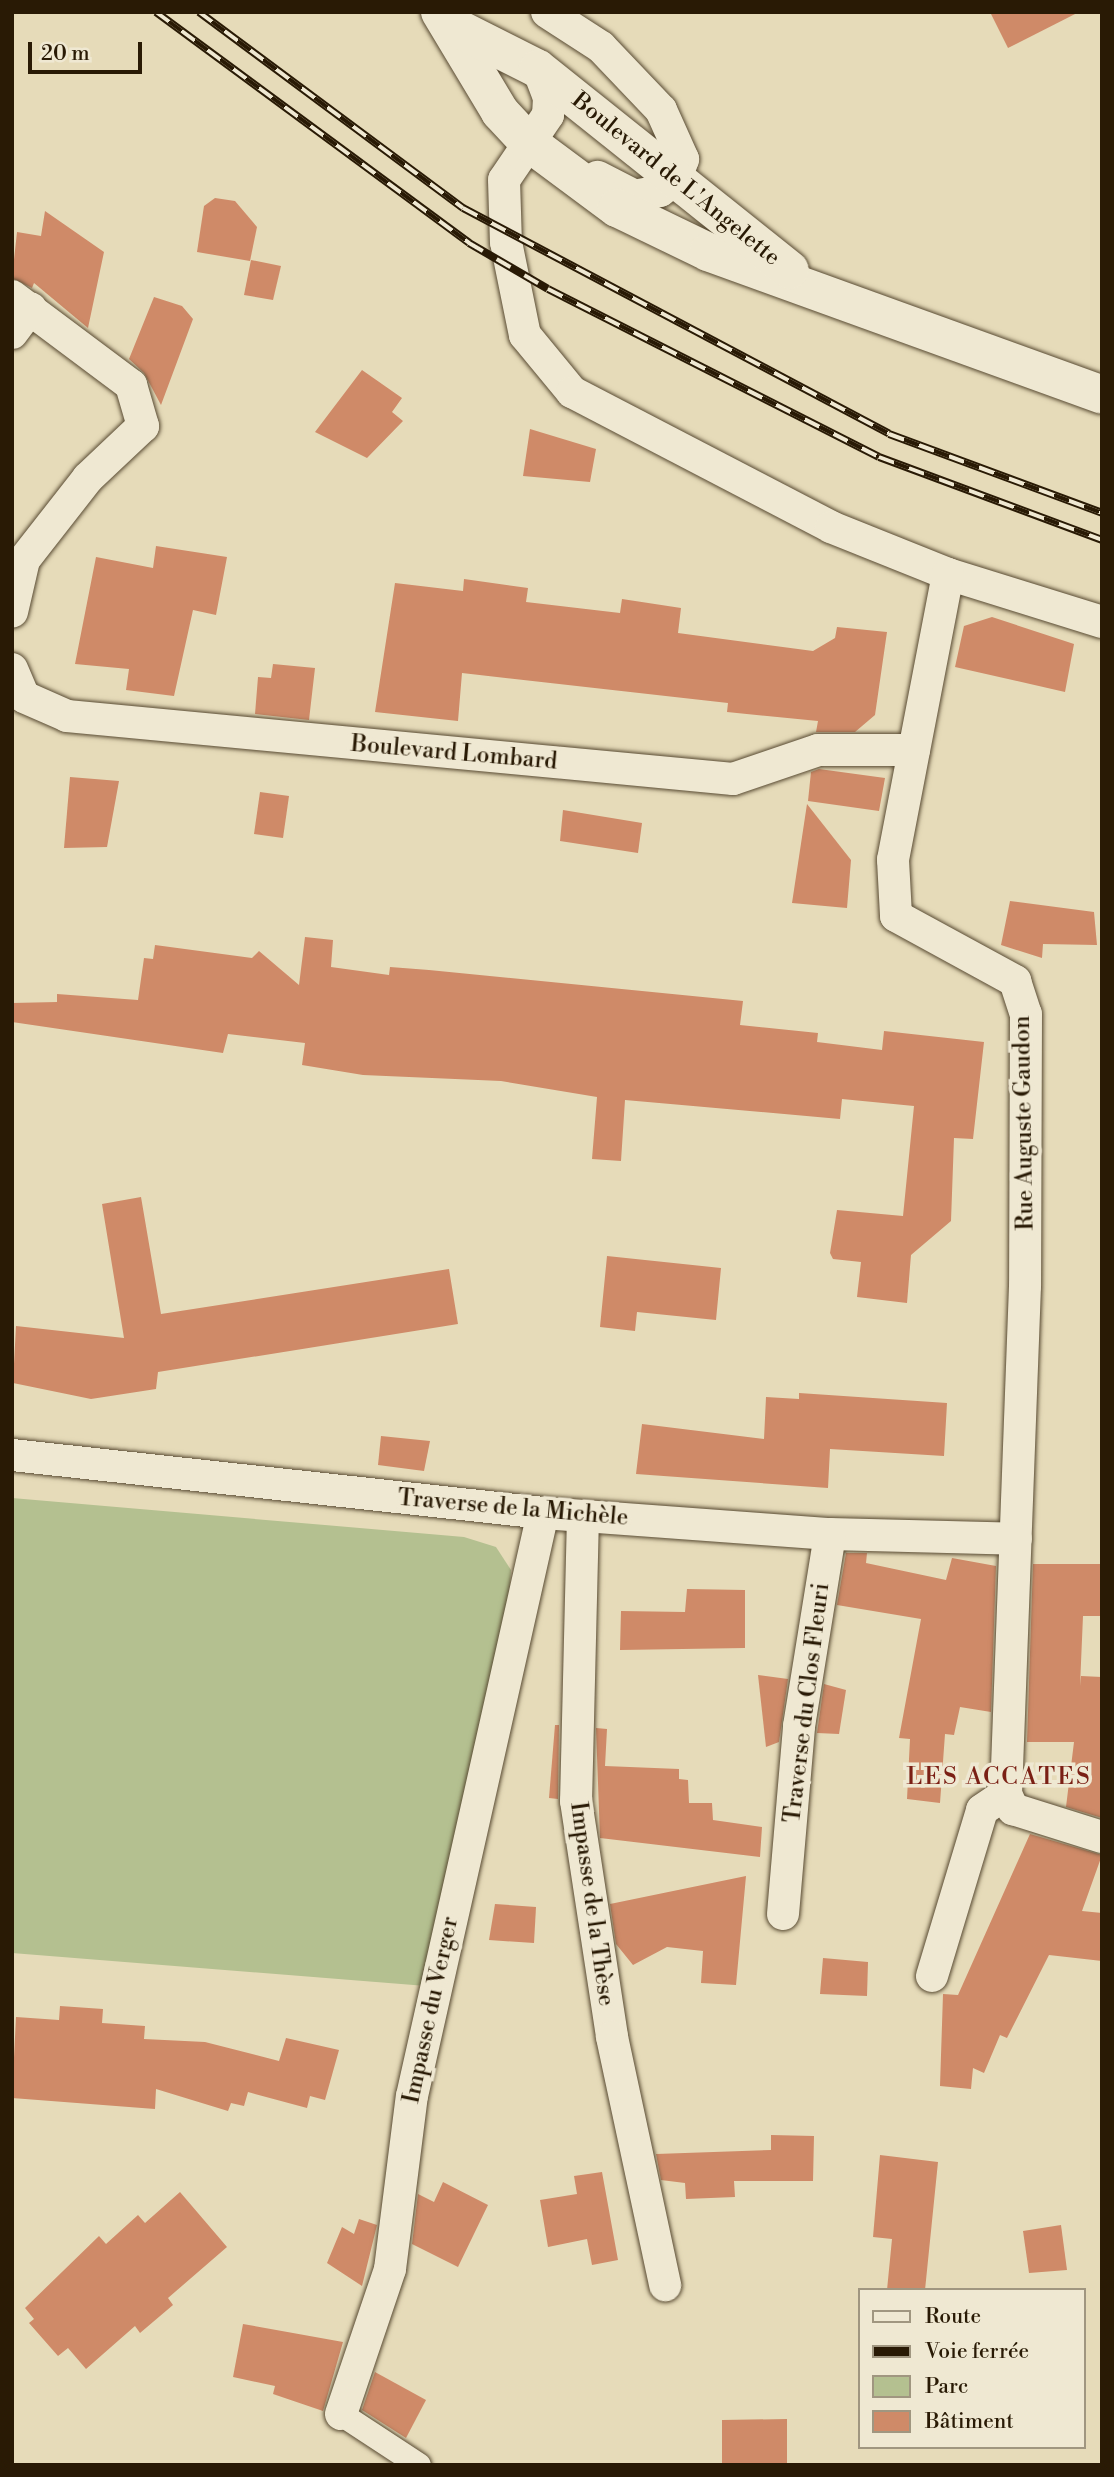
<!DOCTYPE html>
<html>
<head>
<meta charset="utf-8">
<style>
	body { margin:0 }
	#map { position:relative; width:1114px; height:2477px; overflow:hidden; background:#e6dbb9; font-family:"Libre Bodoni",serif }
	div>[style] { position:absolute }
	.green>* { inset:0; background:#b4c090 }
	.building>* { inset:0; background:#cf8a68 }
	.roads { filter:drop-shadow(0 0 2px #584a32) drop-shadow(0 0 2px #584a32) }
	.pedestrian>* { height:24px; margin:-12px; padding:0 12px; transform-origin:12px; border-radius:12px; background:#efe8d2 }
	.minor>* { height:32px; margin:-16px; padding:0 16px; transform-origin:16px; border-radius:16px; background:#efe8d2 }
	.secondary>* { height:38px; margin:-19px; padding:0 19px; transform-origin:19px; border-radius:19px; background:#efe8d2 }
	.rail>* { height:8px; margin-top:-4px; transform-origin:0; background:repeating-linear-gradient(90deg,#efe8d2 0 16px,#291a05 0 32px); box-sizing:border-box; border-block:2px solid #291a05 }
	span { translate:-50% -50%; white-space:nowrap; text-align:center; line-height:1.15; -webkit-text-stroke:7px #efe8d2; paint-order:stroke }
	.street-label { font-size:23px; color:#291a05 }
	.neighbourhood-label { font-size:24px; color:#7a1f14; letter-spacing:2px }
	.frame { position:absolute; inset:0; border:14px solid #291a05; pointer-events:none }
	.legend { position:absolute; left:858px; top:2288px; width:228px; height:161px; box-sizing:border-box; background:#efe8d2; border:2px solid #a09680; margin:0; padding:9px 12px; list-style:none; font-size:21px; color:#291a05 }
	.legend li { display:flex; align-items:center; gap:14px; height:35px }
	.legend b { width:35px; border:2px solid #a09680 }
	.scale { position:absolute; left:28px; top:42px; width:114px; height:32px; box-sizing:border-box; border:4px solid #291a05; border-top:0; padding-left:9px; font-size:21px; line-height:24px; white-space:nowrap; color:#291a05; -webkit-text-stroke:5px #efe8d2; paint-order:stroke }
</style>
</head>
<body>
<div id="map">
	<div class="green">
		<i style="clip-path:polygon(12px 1498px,464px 1537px,496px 1547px,511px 1570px,509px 1598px,426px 1986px,12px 1953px)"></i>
	</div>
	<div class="building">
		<i style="clip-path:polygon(990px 12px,1079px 12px,1008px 48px)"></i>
		<i style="clip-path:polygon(215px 198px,235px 201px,257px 227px,250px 261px,197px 252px,204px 206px)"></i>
		<i style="clip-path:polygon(45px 211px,104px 252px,88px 328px,34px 283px,32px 288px,12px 278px,17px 232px,41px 236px)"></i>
		<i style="clip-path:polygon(251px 260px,281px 266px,273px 300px,244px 295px)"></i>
		<i style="clip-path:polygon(154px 297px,182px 306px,193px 319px,161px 405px,144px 373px,129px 359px)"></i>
		<i style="clip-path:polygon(362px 370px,402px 398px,392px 412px,403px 421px,367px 458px,315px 432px)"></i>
		<i style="clip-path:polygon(530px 429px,596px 449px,590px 482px,523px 476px)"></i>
		<i style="clip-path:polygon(156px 546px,227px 557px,216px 615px,193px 610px,174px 696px,126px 690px,129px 669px,75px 664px,96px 557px,153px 568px)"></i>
		<i style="clip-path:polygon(464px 579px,528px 588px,526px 602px,620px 613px,622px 599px,681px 608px,678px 633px,813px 651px,835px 638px,837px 627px,887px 632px,875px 715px,855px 732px,816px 732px,818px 721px,727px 712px,728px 703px,462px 673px,458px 721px,375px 712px,395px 583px,463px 591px)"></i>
		<i style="clip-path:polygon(992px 617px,1074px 644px,1065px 692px,955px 667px,964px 626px)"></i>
		<i style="clip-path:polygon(273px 664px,315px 668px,309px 720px,255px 714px,258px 677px,271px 678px)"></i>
		<i style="clip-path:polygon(819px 769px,885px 778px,879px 811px,808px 801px,811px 772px)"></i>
		<i style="clip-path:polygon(70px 777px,119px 781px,107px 847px,64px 848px)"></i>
		<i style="clip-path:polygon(260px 792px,289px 796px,283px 838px,254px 834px)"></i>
		<i style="clip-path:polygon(807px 804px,851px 860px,847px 908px,792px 903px)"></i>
		<i style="clip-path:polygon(563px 810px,642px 823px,638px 853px,560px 841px)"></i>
		<i style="clip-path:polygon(1010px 901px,1094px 912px,1097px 945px,1043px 944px,1042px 958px,1001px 945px)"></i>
		<i style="clip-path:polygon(305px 937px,333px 940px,331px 967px,389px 975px,390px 967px,429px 970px,743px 1001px,740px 1025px,818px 1033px,817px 1042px,882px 1050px,884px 1031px,984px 1042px,973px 1139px,954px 1138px,951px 1221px,911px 1255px,907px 1303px,857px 1297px,861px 1262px,833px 1259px,830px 1253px,837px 1210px,903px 1216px,914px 1106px,842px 1099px,840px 1119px,625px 1100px,621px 1161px,592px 1159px,597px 1097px,501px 1081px,363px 1075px,302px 1065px,305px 1043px,228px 1034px,223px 1053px,12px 1022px,12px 1003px,57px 1002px,57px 994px,138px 1000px,144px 958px,153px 959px,155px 945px,252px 958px,259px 951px,299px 985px)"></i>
		<i style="clip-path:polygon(141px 1197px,161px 1314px,449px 1269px,458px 1324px,158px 1372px,156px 1389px,91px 1399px,13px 1383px,16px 1326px,124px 1338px,102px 1204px)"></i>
		<i style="clip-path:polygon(607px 1256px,721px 1268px,716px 1320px,637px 1312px,635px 1331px,600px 1327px)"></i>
		<i style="clip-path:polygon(799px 1393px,947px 1403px,944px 1456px,830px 1449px,828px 1488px,636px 1474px,642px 1424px,764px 1439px,766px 1397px,799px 1399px)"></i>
		<i style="clip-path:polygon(381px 1436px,430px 1441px,424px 1471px,378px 1465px)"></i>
		<i style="clip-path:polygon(846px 1553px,867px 1553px,866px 1563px,946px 1580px,952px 1558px,996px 1566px,991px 1712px,960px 1707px,954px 1735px,945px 1734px,940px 1803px,907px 1799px,910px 1739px,899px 1738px,921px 1619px,837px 1605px)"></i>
		<i style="clip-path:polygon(1033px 1564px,1102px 1564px,1102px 1616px,1083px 1616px,1080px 1686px,1081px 1676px,1102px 1677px,1102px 1818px,1066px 1807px,1074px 1742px,1027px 1742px)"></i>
		<i style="clip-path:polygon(687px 1589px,745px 1590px,745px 1648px,620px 1650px,621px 1611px,685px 1612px)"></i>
		<i style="clip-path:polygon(758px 1675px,788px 1679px,779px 1742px,766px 1747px)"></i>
		<i style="clip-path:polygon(824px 1684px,846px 1690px,839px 1734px,817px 1733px)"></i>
		<i style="clip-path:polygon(555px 1725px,559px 1725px,558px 1799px,549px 1798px)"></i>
		<i style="clip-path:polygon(596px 1728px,607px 1729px,605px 1766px,679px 1769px,679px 1779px,688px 1780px,689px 1803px,712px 1803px,713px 1820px,762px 1827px,760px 1857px,600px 1838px)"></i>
		<i style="clip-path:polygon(1030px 1834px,1102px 1855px,1082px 1911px,1102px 1913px,1102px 1961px,1049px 1955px,1007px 2038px,1000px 2035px,984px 2073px,973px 2068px,971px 2089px,940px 2086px,943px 1994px,958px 1995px)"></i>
		<i style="clip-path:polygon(746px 1876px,736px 1985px,701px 1983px,703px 1951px,667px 1947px,633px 1965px,616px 1944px,610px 1904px)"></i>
		<i style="clip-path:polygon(495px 1904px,536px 1907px,534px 1943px,489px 1940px)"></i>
		<i style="clip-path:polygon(823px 1958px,868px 1962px,867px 1996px,820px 1994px)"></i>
		<i style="clip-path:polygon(60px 2006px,103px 2009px,102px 2023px,145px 2026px,144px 2039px,205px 2042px,279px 2061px,286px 2038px,339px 2050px,325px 2100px,310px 2096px,307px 2108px,248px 2092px,244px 2106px,231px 2103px,228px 2111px,156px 2089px,155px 2109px,12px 2098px,16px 2017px,59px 2020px)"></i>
		<i style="clip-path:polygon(771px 2135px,814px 2136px,813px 2181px,734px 2181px,735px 2197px,686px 2199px,685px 2183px,661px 2180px,656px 2154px,771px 2150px)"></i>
		<i style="clip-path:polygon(880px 2155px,938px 2162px,925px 2290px,887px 2290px,892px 2239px,873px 2237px)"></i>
		<i style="clip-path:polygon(602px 2172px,618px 2260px,592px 2265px,587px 2239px,548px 2247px,540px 2200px,577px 2194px,574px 2176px)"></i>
		<i style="clip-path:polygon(443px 2182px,488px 2205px,458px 2267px,412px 2244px,418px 2194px,434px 2202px)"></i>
		<i style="clip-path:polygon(180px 2192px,227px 2247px,168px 2298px,173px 2305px,140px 2333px,135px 2326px,86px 2369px,68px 2348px,58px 2356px,29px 2323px,34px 2319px,25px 2308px,99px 2236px,106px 2244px,138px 2215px,145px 2223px)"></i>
		<i style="clip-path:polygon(359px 2219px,377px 2225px,362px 2286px,327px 2263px,342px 2227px,354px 2234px)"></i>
		<i style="clip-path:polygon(1061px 2225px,1067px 2270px,1029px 2273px,1023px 2231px)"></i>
		<i style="clip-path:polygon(243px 2324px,343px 2342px,323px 2411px,273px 2394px,275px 2386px,233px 2377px)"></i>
		<i style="clip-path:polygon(375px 2372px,426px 2400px,406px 2438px,362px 2410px)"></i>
		<i style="clip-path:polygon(787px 2419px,787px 2465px,722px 2465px,722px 2420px)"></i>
	</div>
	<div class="roads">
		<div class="pedestrian">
			<i style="left:341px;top:2414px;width:93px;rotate:33.2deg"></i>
		</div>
		<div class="minor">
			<i style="left:547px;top:12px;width:64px;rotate:32.9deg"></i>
			<i style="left:601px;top:47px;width:87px;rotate:46.4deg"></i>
			<i style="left:661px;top:110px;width:54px;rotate:65.8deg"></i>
			<i style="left:683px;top:159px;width:21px;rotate:109deg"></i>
			<i style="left:676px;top:179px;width:20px;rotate:143deg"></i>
			<i style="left:660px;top:191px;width:25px;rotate:169deg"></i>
			<i style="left:635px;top:196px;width:42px;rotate:-152.8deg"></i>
			<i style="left:538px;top:69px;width:30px;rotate:69deg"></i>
			<i style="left:549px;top:97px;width:18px;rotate:93deg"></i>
			<i style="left:548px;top:115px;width:78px;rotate:124.1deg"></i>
			<i style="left:504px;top:180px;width:62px;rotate:88.2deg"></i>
			<i style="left:506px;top:242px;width:95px;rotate:78.5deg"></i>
			<i style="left:525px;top:335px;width:74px;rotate:50.5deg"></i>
			<i style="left:572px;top:392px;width:292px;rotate:27.5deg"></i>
			<i style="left:831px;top:527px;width:126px;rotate:21.9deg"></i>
			<i style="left:948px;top:574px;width:161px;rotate:17.3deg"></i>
			<i style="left:12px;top:296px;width:149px;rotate:36.8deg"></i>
			<i style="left:131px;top:385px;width:43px;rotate:73.7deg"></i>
			<i style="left:143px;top:426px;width:76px;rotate:136.6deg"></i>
			<i style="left:88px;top:478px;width:104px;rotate:128deg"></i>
			<i style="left:24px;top:560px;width:53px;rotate:103deg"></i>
			<i style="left:12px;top:333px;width:31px;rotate:-53deg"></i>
			<i style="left:948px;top:574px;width:291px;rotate:100.9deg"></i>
			<i style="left:893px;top:860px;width:56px;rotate:86.9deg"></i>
			<i style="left:896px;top:916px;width:136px;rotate:28.6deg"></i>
			<i style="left:1015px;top:981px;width:35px;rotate:72deg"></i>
			<i style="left:1026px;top:1014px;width:272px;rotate:90.2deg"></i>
			<i style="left:1025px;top:1286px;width:508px;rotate:92.14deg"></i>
			<i style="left:1006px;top:1794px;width:17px;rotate:65deg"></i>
			<i style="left:1013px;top:1809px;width:93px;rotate:17.5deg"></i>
			<i style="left:12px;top:669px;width:30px;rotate:67deg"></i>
			<i style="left:24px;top:697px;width:47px;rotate:23.8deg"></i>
			<i style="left:67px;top:716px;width:669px;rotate:5.4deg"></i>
			<i style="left:733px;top:779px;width:90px;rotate:-18.8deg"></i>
			<i style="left:818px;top:750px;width:96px"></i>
			<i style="left:12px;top:1455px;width:534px;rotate:6.23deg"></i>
			<i style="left:543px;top:1513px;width:288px;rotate:4.2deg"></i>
			<i style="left:830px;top:1534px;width:186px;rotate:1.5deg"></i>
			<i style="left:583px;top:1516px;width:285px;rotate:91.4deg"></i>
			<i style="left:576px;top:1801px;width:239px;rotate:81.3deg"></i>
			<i style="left:612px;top:2037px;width:254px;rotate:77.9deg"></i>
			<i style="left:783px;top:1914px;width:189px;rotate:-85.1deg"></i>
			<i style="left:799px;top:1726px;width:194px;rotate:-80.8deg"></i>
			<i style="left:932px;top:1976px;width:173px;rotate:-73.2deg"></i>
			<i style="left:982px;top:1810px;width:29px;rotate:-34deg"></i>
			<i style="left:341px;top:2414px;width:153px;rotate:-71.3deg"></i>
			<i style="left:390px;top:2269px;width:174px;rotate:-82.8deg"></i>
			<i style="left:412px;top:2096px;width:598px;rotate:-77.34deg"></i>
		</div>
		<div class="secondary">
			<i style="left:440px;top:12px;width:117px;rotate:59deg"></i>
			<i style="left:500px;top:112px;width:41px;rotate:47deg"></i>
			<i style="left:528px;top:142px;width:111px;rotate:36.6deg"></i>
			<i style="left:617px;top:208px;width:101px;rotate:25.8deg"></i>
			<i style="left:708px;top:252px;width:419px;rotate:19.9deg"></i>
			<i style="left:453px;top:26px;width:95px;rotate:26.8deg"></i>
			<i style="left:538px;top:69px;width:322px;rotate:38.6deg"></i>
		</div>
	</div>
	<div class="rail">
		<i style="left:156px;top:12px;width:389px;rotate:36.4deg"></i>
		<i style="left:469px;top:243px;width:91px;rotate:30.2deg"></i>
		<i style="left:548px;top:289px;width:371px;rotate:26.9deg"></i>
		<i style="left:879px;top:457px;width:238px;rotate:20.4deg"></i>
		<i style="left:199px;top:12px;width:329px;rotate:36.6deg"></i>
		<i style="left:463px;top:208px;width:482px;rotate:27.9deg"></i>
		<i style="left:889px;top:434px;width:227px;rotate:20.3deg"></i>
	</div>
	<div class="street-label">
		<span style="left:676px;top:179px;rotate:39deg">Boulevard de L'Angelette</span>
		<span style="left:454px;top:753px;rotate:5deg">Boulevard Lombard</span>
		<span style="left:1024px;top:1123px;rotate:-91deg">Rue Auguste Gaudon</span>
		<span style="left:513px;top:1508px;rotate:5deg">Traverse de la Michèle</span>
		<span style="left:807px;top:1703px;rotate:-83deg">Traverse du Clos Fleuri</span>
		<span style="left:592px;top:1904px;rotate:82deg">Impasse de la Thèse</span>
		<span style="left:431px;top:2010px;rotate:-78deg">Impasse du Verger</span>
	</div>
	<div class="neighbourhood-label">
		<span style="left:999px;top:1778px">LES ACCATES</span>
	</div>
	<div class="frame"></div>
	<ul class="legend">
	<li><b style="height:9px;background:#efe8d2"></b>Route</li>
	<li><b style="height:9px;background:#291a05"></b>Voie ferrée</li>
	<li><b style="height:19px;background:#b4c090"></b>Parc</li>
	<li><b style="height:19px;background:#cf8a68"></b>Bâtiment</li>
	</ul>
	<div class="scale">20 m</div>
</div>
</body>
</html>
